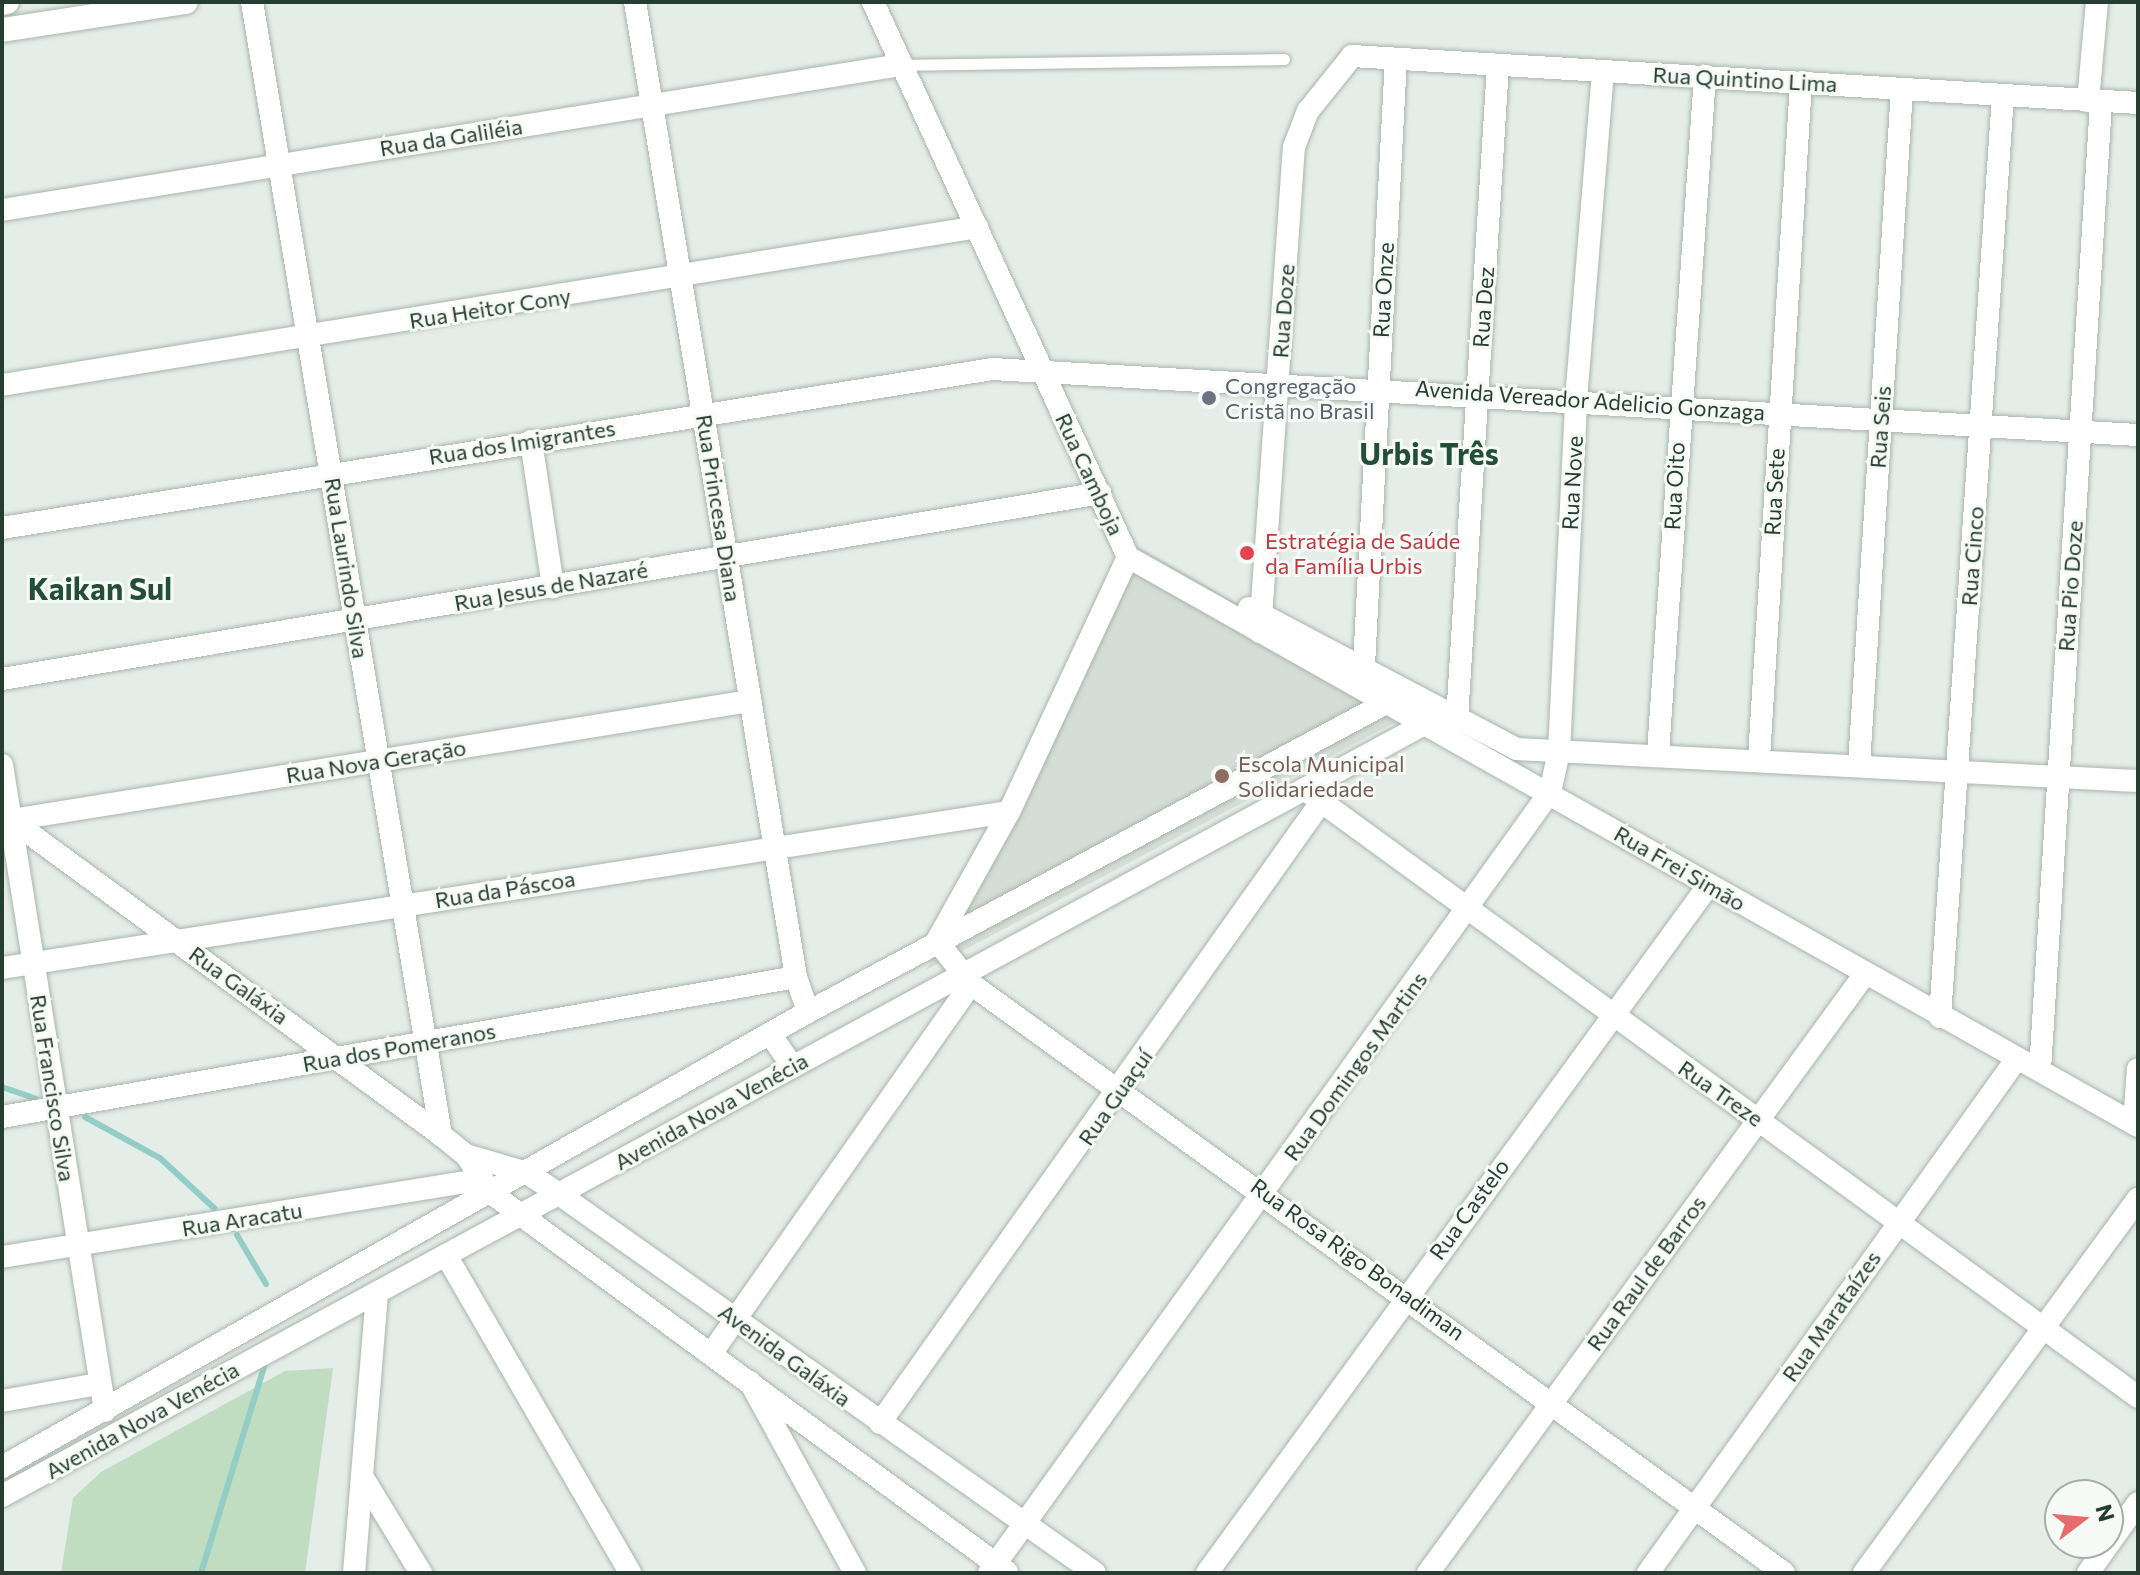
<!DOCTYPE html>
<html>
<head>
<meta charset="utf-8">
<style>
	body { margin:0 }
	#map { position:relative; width:2140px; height:1575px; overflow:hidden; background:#e5ede8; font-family:Commissioner,sans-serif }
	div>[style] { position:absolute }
	.built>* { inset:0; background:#d4ddd6 }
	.green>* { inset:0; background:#c0dcc1 }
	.stream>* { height:6px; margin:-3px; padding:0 3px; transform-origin:3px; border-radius:3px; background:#93cdc6 }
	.roads { filter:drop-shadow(0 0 2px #a8b5ad) drop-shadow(0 0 2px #a8b5ad) }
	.service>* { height:11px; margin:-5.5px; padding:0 5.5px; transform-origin:5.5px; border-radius:5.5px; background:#fff }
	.minor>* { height:22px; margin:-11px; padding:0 11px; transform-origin:11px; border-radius:11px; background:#fff }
	.tertiary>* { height:24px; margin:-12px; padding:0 12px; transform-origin:12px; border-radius:12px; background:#fff }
	.dots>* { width:22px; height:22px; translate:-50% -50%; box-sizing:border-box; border:4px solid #f6faf7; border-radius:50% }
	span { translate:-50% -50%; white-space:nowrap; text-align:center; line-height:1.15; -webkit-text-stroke:6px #f6faf7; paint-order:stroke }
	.street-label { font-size:22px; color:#263e31 }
	.worship-label { font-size:22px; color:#5b616d }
	.left { translate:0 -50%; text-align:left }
	.health-label { font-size:22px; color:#be3a42 }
	.education-label { font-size:22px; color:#785e54 }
	.district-label { font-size:30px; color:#234e38; font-weight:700 }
	.frame { position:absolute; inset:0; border:4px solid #263e31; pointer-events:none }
	.north { position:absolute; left:2044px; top:1479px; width:80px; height:80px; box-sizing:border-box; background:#f6faf7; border:2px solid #a3afa8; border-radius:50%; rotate:74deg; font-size:22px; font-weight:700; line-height:32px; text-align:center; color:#263e31 }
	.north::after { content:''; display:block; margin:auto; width:28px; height:36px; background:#e56b6d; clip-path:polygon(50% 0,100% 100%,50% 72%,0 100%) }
</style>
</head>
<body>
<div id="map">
	<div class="built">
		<i style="clip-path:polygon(1135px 545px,1422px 708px,926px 970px,1064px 682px)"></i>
	</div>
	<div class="green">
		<i style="clip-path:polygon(333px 1368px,305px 1573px,61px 1573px,73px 1498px,101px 1472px,285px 1371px)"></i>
	</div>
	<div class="stream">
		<i style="left:2px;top:1087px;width:36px;rotate:19deg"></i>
		<i style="left:85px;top:1117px;width:85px;rotate:28.7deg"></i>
		<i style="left:160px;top:1158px;width:74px;rotate:42.8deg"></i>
		<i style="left:237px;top:1235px;width:57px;rotate:59.4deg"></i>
		<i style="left:201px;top:1573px;width:219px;rotate:-73deg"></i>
	</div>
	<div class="roads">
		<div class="service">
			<i style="left:901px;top:65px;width:383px;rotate:-0.9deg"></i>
		</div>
		<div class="minor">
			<i style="left:252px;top:2px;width:1149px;rotate:80.53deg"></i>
			<i style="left:635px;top:2px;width:988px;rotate:80.62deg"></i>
			<i style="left:796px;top:977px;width:37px;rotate:71deg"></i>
			<i style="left:873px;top:2px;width:611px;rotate:65.32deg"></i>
			<i style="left:1128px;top:557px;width:281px;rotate:115deg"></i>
			<i style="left:1009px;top:812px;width:148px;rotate:119.2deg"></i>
			<i style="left:937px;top:941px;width:55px;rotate:51.7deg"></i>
			<i style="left:971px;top:984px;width:1004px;rotate:35.92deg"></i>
			<i style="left:2088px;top:101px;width:99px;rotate:-84.8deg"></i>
			<i style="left:2px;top:210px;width:911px;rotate:-9.16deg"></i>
			<i style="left:2px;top:385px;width:988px;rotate:-9.2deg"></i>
			<i style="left:531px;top:441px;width:148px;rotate:81.4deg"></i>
			<i style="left:2px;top:528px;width:1004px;rotate:-9.12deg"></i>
			<i style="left:993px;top:369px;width:1147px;rotate:3.3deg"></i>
			<i style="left:1128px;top:557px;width:1159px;rotate:29.4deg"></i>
			<i style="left:1249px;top:608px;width:302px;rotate:27.8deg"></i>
			<i style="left:1516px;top:749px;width:623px;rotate:2.95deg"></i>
			<i style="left:1260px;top:632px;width:486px;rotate:-86deg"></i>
			<i style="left:1294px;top:147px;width:39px;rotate:-69deg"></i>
			<i style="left:1308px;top:111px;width:70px;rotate:-51.3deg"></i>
			<i style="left:1352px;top:56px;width:787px;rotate:3.42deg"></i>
			<i style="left:1364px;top:665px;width:607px;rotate:-86.98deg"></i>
			<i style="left:2px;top:679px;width:1114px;rotate:-9.61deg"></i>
			<i style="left:1450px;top:730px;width:13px;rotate:-58deg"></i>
			<i style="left:1457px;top:719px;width:655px;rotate:-86.41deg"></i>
			<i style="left:1658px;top:753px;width:679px;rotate:-86.03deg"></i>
			<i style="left:1759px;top:758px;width:677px;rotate:-86.44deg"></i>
			<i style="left:2px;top:765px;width:654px;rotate:80.94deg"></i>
			<i style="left:1859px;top:765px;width:677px;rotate:-86.36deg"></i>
			<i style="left:1304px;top:789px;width:1032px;rotate:36.09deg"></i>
			<i style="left:11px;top:820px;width:533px;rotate:36.22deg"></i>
			<i style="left:441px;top:1135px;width:32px;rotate:39deg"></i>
			<i style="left:466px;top:1155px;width:45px;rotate:56.7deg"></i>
			<i style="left:491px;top:1193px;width:640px;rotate:36.3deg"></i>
			<i style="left:5px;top:821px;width:755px;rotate:-9.15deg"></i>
			<i style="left:2px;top:968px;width:1019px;rotate:-8.81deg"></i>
			<i style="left:1940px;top:1017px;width:924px;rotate:-86.09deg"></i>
			<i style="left:770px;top:1034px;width:40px;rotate:55.1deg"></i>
			<i style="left:2040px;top:1070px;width:970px;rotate:-86.39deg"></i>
			<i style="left:2px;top:1117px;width:806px;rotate:-10deg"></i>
			<i style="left:2134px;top:1123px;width:54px;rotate:-85.8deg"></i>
			<i style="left:466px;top:1155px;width:64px;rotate:16.4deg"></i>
			<i style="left:527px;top:1173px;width:38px;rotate:33deg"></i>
			<i style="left:559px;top:1194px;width:656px;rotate:35.26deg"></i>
			<i style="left:446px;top:1255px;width:367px;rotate:59.9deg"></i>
			<i style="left:2px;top:1257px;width:486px;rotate:-9.2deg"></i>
			<i style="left:713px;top:1351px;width:449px;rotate:-54.9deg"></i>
			<i style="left:750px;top:1382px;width:218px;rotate:61.2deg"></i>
			<i style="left:2px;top:1401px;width:97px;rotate:-10deg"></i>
			<i style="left:880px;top:1423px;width:775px;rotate:-54.61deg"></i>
			<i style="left:2px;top:1467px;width:926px;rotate:-29.45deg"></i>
			<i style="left:808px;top:1012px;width:653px;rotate:-28.13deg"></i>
			<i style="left:362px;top:1476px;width:114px;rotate:58.7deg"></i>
			<i style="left:2px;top:1496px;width:1614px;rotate:-28.49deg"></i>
			<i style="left:354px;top:1573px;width:281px;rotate:-85.3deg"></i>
			<i style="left:989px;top:1573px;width:962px;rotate:-54.31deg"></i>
			<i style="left:1550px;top:792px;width:41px;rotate:-77.3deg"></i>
			<i style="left:1559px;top:752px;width:352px;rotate:-87.2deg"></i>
			<i style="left:1576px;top:400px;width:330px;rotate:-85.3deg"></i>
			<i style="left:1207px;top:1573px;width:850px;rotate:-53.9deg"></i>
			<i style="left:1428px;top:1573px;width:741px;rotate:-53.89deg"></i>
			<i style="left:1648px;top:1573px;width:631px;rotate:-54.35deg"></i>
			<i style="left:1864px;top:1573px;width:464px;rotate:-53.8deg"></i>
			<i style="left:2088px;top:1573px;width:86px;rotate:-54.5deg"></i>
		</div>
		<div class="tertiary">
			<i style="left:2px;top:3px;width:5px;rotate:-11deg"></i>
			<i style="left:2px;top:30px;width:186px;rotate:-8.7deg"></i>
		</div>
	</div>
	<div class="dots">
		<i style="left:1209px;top:398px;background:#6b7280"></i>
		<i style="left:1247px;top:553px;background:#e0444e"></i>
		<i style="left:1222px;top:776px;background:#8d6e63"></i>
	</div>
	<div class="street-label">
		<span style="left:1745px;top:79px;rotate:3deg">Rua Quintino Lima</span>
		<span style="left:451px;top:137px;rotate:-9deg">Rua da Galiléia</span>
		<span style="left:1383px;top:290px;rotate:-87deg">Rua Onze</span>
		<span style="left:1483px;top:307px;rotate:-86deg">Rua Dez</span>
		<span style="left:490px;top:308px;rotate:-9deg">Rua Heitor Cony</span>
		<span style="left:1283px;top:311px;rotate:-86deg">Rua Doze</span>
		<span style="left:1590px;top:400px;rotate:4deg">Avenida Vereador Adelicio Gonzaga</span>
		<span style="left:1880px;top:427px;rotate:-86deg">Rua Seis</span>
		<span style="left:522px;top:442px;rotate:-9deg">Rua dos Imigrantes</span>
		<span style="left:1090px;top:474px;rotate:65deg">Rua Camboja</span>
		<span style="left:1572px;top:483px;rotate:-87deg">Rua Nove</span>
		<span style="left:1674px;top:486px;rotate:-87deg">Rua Oito</span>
		<span style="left:1774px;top:492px;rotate:-87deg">Rua Sete</span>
		<span style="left:719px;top:508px;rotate:81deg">Rua Princesa Diana</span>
		<span style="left:1972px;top:556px;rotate:-86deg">Rua Cinco</span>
		<span style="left:347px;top:568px;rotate:81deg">Rua Laurindo Silva</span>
		<span style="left:551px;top:586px;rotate:-10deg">Rua Jesus de Nazaré</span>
		<span style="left:2070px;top:586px;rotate:-86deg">Rua Pio Doze</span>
		<span style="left:376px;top:761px;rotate:-9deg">Rua Nova Geração</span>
		<span style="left:1680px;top:868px;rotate:30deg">Rua Frei Simão</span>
		<span style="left:505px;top:889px;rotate:-9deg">Rua da Páscoa</span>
		<span style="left:239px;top:985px;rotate:36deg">Rua Galáxia</span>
		<span style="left:399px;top:1047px;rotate:-10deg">Rua dos Pomeranos</span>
		<span style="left:1355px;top:1066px;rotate:-54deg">Rua Domingos Martins</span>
		<span style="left:53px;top:1088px;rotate:81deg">Rua Francisco Silva</span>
		<span style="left:1721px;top:1093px;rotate:35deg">Rua Treze</span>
		<span style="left:1115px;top:1097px;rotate:-55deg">Rua Guaçuí</span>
		<span style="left:711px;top:1111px;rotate:-29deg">Avenida Nova Venécia</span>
		<span style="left:1469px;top:1209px;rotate:-54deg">Rua Castelo</span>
		<span style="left:242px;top:1219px;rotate:-9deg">Rua Aracatu</span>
		<span style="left:1358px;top:1259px;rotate:36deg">Rua Rosa Rigo Bonadiman</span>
		<span style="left:1646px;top:1273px;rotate:-54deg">Rua Raul de Barros</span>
		<span style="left:1831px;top:1316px;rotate:-55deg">Rua Marataízes</span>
		<span style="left:785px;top:1355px;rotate:36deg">Avenida Galáxia</span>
		<span style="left:142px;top:1420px;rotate:-29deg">Avenida Nova Venécia</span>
	</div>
	<div class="worship-label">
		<span class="left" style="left:1225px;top:398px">Congregação<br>Cristã no Brasil</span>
	</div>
	<div class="health-label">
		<span class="left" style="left:1265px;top:553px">Estratégia de Saúde<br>da Família Urbis</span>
	</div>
	<div class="education-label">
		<span class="left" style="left:1238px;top:776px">Escola Municipal<br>Solidariedade</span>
	</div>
	<div class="district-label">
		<span style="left:1429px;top:453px">Urbis Três</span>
		<span style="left:100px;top:588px">Kaikan Sul</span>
	</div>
	<div class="frame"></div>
	<div class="north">N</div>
</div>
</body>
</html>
